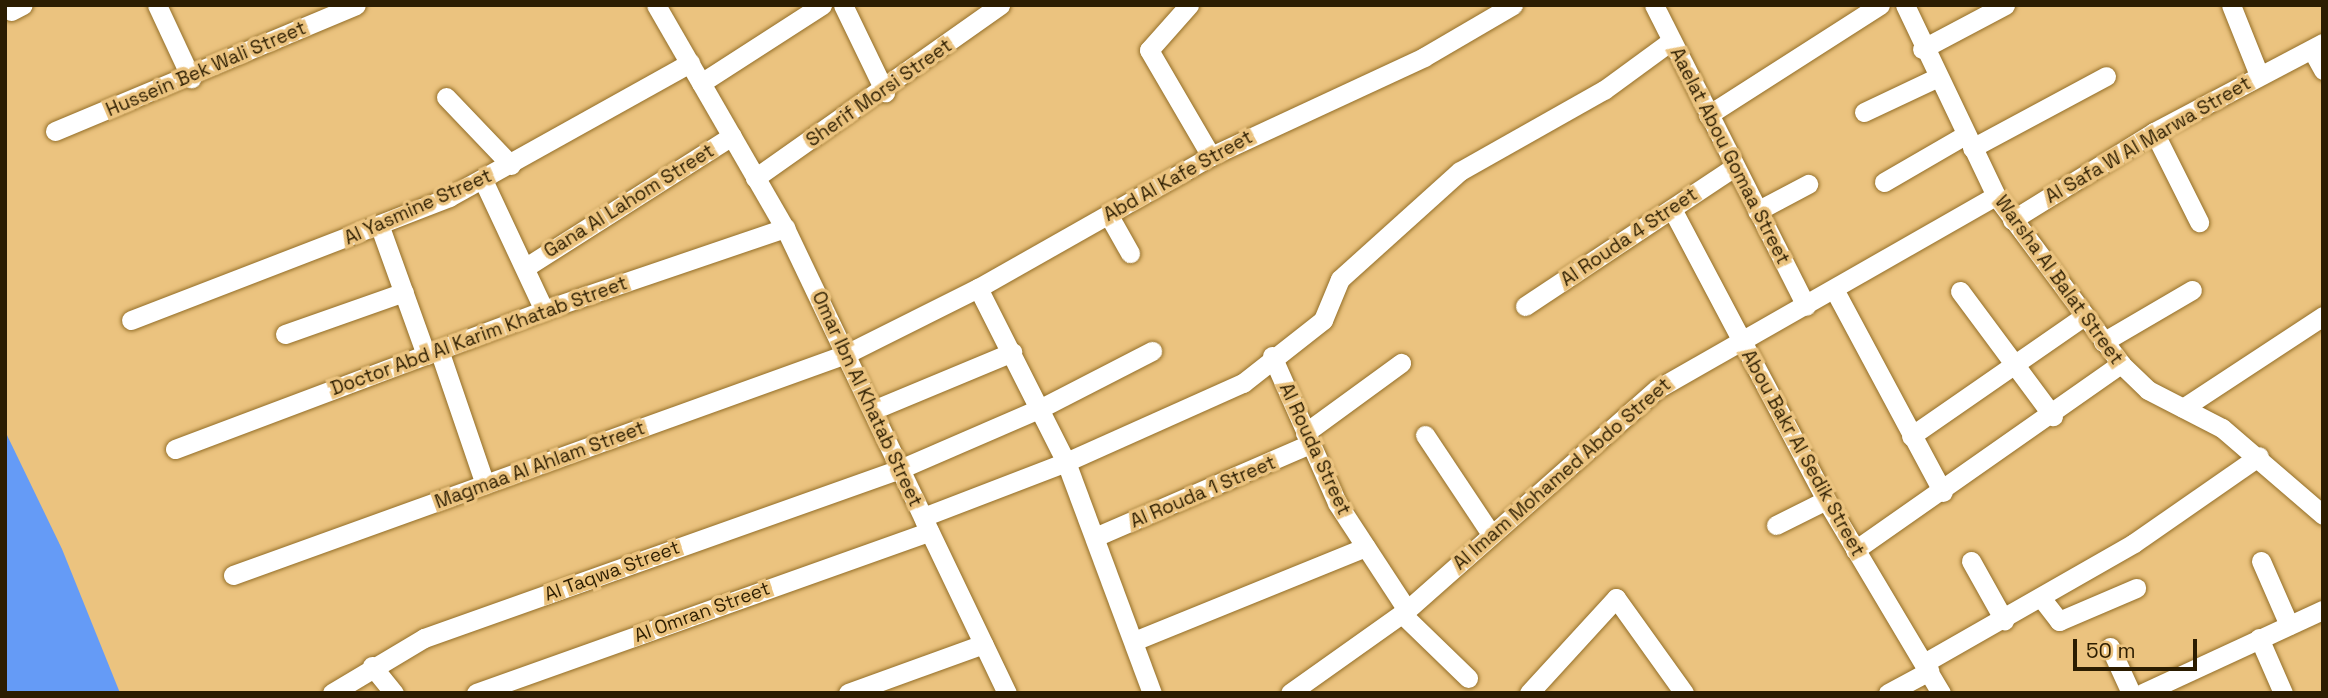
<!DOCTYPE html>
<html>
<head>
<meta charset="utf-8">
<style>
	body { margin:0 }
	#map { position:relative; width:2328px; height:698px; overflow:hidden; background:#ebc37f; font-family:"Space Grotesk",sans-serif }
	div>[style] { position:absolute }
	.water>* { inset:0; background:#659bf6 }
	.roads { filter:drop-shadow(0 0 2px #936e28) drop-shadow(0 0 2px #936e28) }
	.street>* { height:19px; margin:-9.5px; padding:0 9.5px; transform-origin:9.5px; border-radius:9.5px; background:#fff }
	span { translate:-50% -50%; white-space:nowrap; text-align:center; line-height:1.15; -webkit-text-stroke:7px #ebc37f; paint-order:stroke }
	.street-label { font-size:19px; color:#2c1d01 }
	.frame { position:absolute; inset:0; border:7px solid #2c1d01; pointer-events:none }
	.scale { position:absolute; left:2073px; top:639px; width:124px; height:32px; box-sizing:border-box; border:4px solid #2c1d01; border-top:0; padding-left:9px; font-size:21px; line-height:24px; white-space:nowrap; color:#2c1d01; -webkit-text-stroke:5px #ebc37f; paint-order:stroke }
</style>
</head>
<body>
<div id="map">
	<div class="water">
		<i style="clip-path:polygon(5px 431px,62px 549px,120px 693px,5px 693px)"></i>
	</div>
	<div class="roads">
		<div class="street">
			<i style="left:157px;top:5px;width:81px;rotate:65deg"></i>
			<i style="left:656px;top:5px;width:258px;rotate:60deg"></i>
			<i style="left:785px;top:228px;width:320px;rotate:64.5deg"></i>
			<i style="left:923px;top:517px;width:153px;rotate:-21deg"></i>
			<i style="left:1066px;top:462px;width:246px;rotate:69.6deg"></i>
			<i style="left:843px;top:5px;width:97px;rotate:64.2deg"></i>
			<i style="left:1189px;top:5px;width:60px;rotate:131.6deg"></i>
			<i style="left:1149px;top:50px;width:123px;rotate:59.7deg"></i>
			<i style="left:1654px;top:5px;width:337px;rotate:63.2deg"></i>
			<i style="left:1905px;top:5px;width:212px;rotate:64.5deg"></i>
			<i style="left:1996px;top:196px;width:209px;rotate:53.3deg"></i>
			<i style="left:2121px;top:364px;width:37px;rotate:44deg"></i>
			<i style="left:2148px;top:390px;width:83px;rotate:27.2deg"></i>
			<i style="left:2222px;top:428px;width:133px;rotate:40.7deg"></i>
			<i style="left:2231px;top:5px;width:75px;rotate:68.2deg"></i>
			<i style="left:11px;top:11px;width:13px;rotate:-27deg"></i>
			<i style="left:1922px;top:49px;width:94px;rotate:-27.9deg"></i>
			<i style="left:2312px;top:50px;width:23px;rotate:61deg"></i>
			<i style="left:701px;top:83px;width:144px;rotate:-32.8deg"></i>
			<i style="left:446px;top:97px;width:94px;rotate:46.3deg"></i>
			<i style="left:1864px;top:112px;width:80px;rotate:-25.3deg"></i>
			<i style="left:1708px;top:115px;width:204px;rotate:-32.6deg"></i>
			<i style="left:55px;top:131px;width:326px;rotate:-22.7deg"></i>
			<i style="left:2154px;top:132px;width:101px;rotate:63.4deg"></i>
			<i style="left:1972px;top:148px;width:152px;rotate:-28.2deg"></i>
			<i style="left:755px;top:178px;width:300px;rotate:-35.2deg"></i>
			<i style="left:483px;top:180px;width:144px;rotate:64.9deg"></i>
			<i style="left:1884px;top:182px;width:94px;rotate:-30.1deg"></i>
			<i style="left:1672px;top:209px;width:329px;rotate:62.1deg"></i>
			<i style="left:1826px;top:500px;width:225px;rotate:59.2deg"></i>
			<i style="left:1757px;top:211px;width:58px;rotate:-27.9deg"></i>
			<i style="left:1108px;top:214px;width:45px;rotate:60.6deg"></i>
			<i style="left:2012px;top:220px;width:167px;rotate:-31.8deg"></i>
			<i style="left:2154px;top:132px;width:191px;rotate:-27.8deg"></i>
			<i style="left:380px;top:227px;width:136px;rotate:70.2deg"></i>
			<i style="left:526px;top:267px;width:244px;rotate:-32.5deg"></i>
			<i style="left:978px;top:288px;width:195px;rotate:63.2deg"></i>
			<i style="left:1066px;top:462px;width:194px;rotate:-24.1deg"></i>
			<i style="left:1243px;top:383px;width:102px;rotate:-38.2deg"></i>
			<i style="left:1323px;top:320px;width:44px;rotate:-67.5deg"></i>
			<i style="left:1340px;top:279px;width:161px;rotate:-42deg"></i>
			<i style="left:1460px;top:171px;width:165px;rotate:-29.4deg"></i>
			<i style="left:1604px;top:90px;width:83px;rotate:-36.2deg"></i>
			<i style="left:1835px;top:291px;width:228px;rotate:61.8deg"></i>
			<i style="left:1960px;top:291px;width:156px;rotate:53.4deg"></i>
			<i style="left:1525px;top:306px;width:250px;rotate:-33.6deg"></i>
			<i style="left:131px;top:320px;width:341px;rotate:-21.1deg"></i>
			<i style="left:449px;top:197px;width:276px;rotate:-29.1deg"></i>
			<i style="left:285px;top:334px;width:126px;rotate:-19.4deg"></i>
			<i style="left:2103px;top:342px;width:103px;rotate:-30.3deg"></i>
			<i style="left:439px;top:350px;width:142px;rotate:71.1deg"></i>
			<i style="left:1272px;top:356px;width:161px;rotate:66.1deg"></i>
			<i style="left:1337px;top:503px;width:128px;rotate:56.8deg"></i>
			<i style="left:2183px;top:408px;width:168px;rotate:-33.3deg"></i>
			<i style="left:873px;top:410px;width:151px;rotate:-22.6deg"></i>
			<i style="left:1305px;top:433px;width:119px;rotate:-36.1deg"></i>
			<i style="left:1425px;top:435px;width:119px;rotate:56.3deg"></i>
			<i style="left:1911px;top:436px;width:209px;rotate:-34.7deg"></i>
			<i style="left:175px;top:449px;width:394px;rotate:-20.6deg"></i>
			<i style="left:544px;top:310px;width:255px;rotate:-18.8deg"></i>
			<i style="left:924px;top:520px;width:192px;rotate:64.4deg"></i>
			<i style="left:1776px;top:525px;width:56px;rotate:-26.6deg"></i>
			<i style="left:1095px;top:537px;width:234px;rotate:-23.4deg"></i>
			<i style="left:1855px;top:550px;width:325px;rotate:-35deg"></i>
			<i style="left:1971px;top:561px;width:68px;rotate:60.8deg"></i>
			<i style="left:2261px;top:561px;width:70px;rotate:66.4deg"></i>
			<i style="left:233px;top:575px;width:652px;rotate:-19.83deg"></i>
			<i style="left:846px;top:354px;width:148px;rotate:-26.6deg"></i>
			<i style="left:978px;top:288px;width:268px;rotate:-29.5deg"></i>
			<i style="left:1211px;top:156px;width:235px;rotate:-24.9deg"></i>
			<i style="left:1424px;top:57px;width:103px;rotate:-30.3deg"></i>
			<i style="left:2042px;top:599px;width:28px;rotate:52deg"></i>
			<i style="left:2059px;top:621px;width:84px;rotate:-23.2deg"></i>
			<i style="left:1402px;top:614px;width:92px;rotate:44.1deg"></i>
			<i style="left:2259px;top:638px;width:60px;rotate:66.4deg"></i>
			<i style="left:1134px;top:641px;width:250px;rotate:-22.1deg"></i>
			<i style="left:2110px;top:647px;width:51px;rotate:65.5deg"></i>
			<i style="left:1924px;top:663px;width:242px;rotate:-29.7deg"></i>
			<i style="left:2134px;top:543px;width:152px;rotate:-34.8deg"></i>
			<i style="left:372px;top:666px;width:35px;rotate:51deg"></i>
			<i style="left:332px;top:693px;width:107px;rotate:-30.9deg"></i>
			<i style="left:424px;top:638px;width:505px;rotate:-19.55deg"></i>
			<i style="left:900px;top:469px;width:154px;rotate:-23.4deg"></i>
			<i style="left:1041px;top:408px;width:125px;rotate:-27.2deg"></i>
			<i style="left:476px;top:693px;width:481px;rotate:-19.6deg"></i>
			<i style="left:848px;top:693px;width:144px;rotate:-19.9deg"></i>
			<i style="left:1290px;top:693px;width:143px;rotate:-35.4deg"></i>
			<i style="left:1407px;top:610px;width:334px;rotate:-41.5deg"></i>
			<i style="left:1657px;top:389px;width:390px;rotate:-29.7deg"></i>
			<i style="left:1529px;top:693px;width:129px;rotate:-47.5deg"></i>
			<i style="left:1616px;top:598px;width:117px;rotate:54.4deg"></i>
			<i style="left:1888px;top:693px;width:47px;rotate:-28.2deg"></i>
			<i style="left:2143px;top:693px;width:198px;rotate:-24.8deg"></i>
		</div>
	</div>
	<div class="street-label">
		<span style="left:206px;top:69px;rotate:-23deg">Hussein Bek Wali Street</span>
		<span style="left:879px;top:93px;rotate:-35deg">Sherif Morsi Street</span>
		<span style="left:2148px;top:140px;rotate:-30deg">Al Safa W Al Marwa Street</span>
		<span style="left:1730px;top:156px;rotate:63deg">Aaelat Abou Gomaa Street</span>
		<span style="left:1178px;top:176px;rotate:-29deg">Abd Al Kafe Street</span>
		<span style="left:629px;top:201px;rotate:-32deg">Gana Al Lahom Street</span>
		<span style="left:418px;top:207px;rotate:-24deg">Al Yasmine Street</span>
		<span style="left:1629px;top:237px;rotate:-34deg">Al Rouda 4 Street</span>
		<span style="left:2059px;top:280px;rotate:54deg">Warsha Al Balat Street</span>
		<span style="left:479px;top:336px;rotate:-20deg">Doctor Abd Al Karim Khatab Street</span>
		<span style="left:867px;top:399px;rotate:65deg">Omar Ibn Al Khatab Street</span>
		<span style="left:1315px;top:449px;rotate:65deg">Al Rouda Street</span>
		<span style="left:1803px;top:453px;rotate:61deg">Abou Bakr Al Sedik Street</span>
		<span style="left:540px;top:465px;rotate:-20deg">Magmaa Al Ahlam Street</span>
		<span style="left:1562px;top:474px;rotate:-41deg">Al Imam Mohamed Abdo Street</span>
		<span style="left:1203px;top:492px;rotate:-23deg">Al Rouda 1 Street</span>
		<span style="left:612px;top:571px;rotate:-20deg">Al Taqwa Street</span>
		<span style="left:702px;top:612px;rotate:-20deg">Al Omran Street</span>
	</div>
	<div class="frame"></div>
	<div class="scale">50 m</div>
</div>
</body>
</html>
